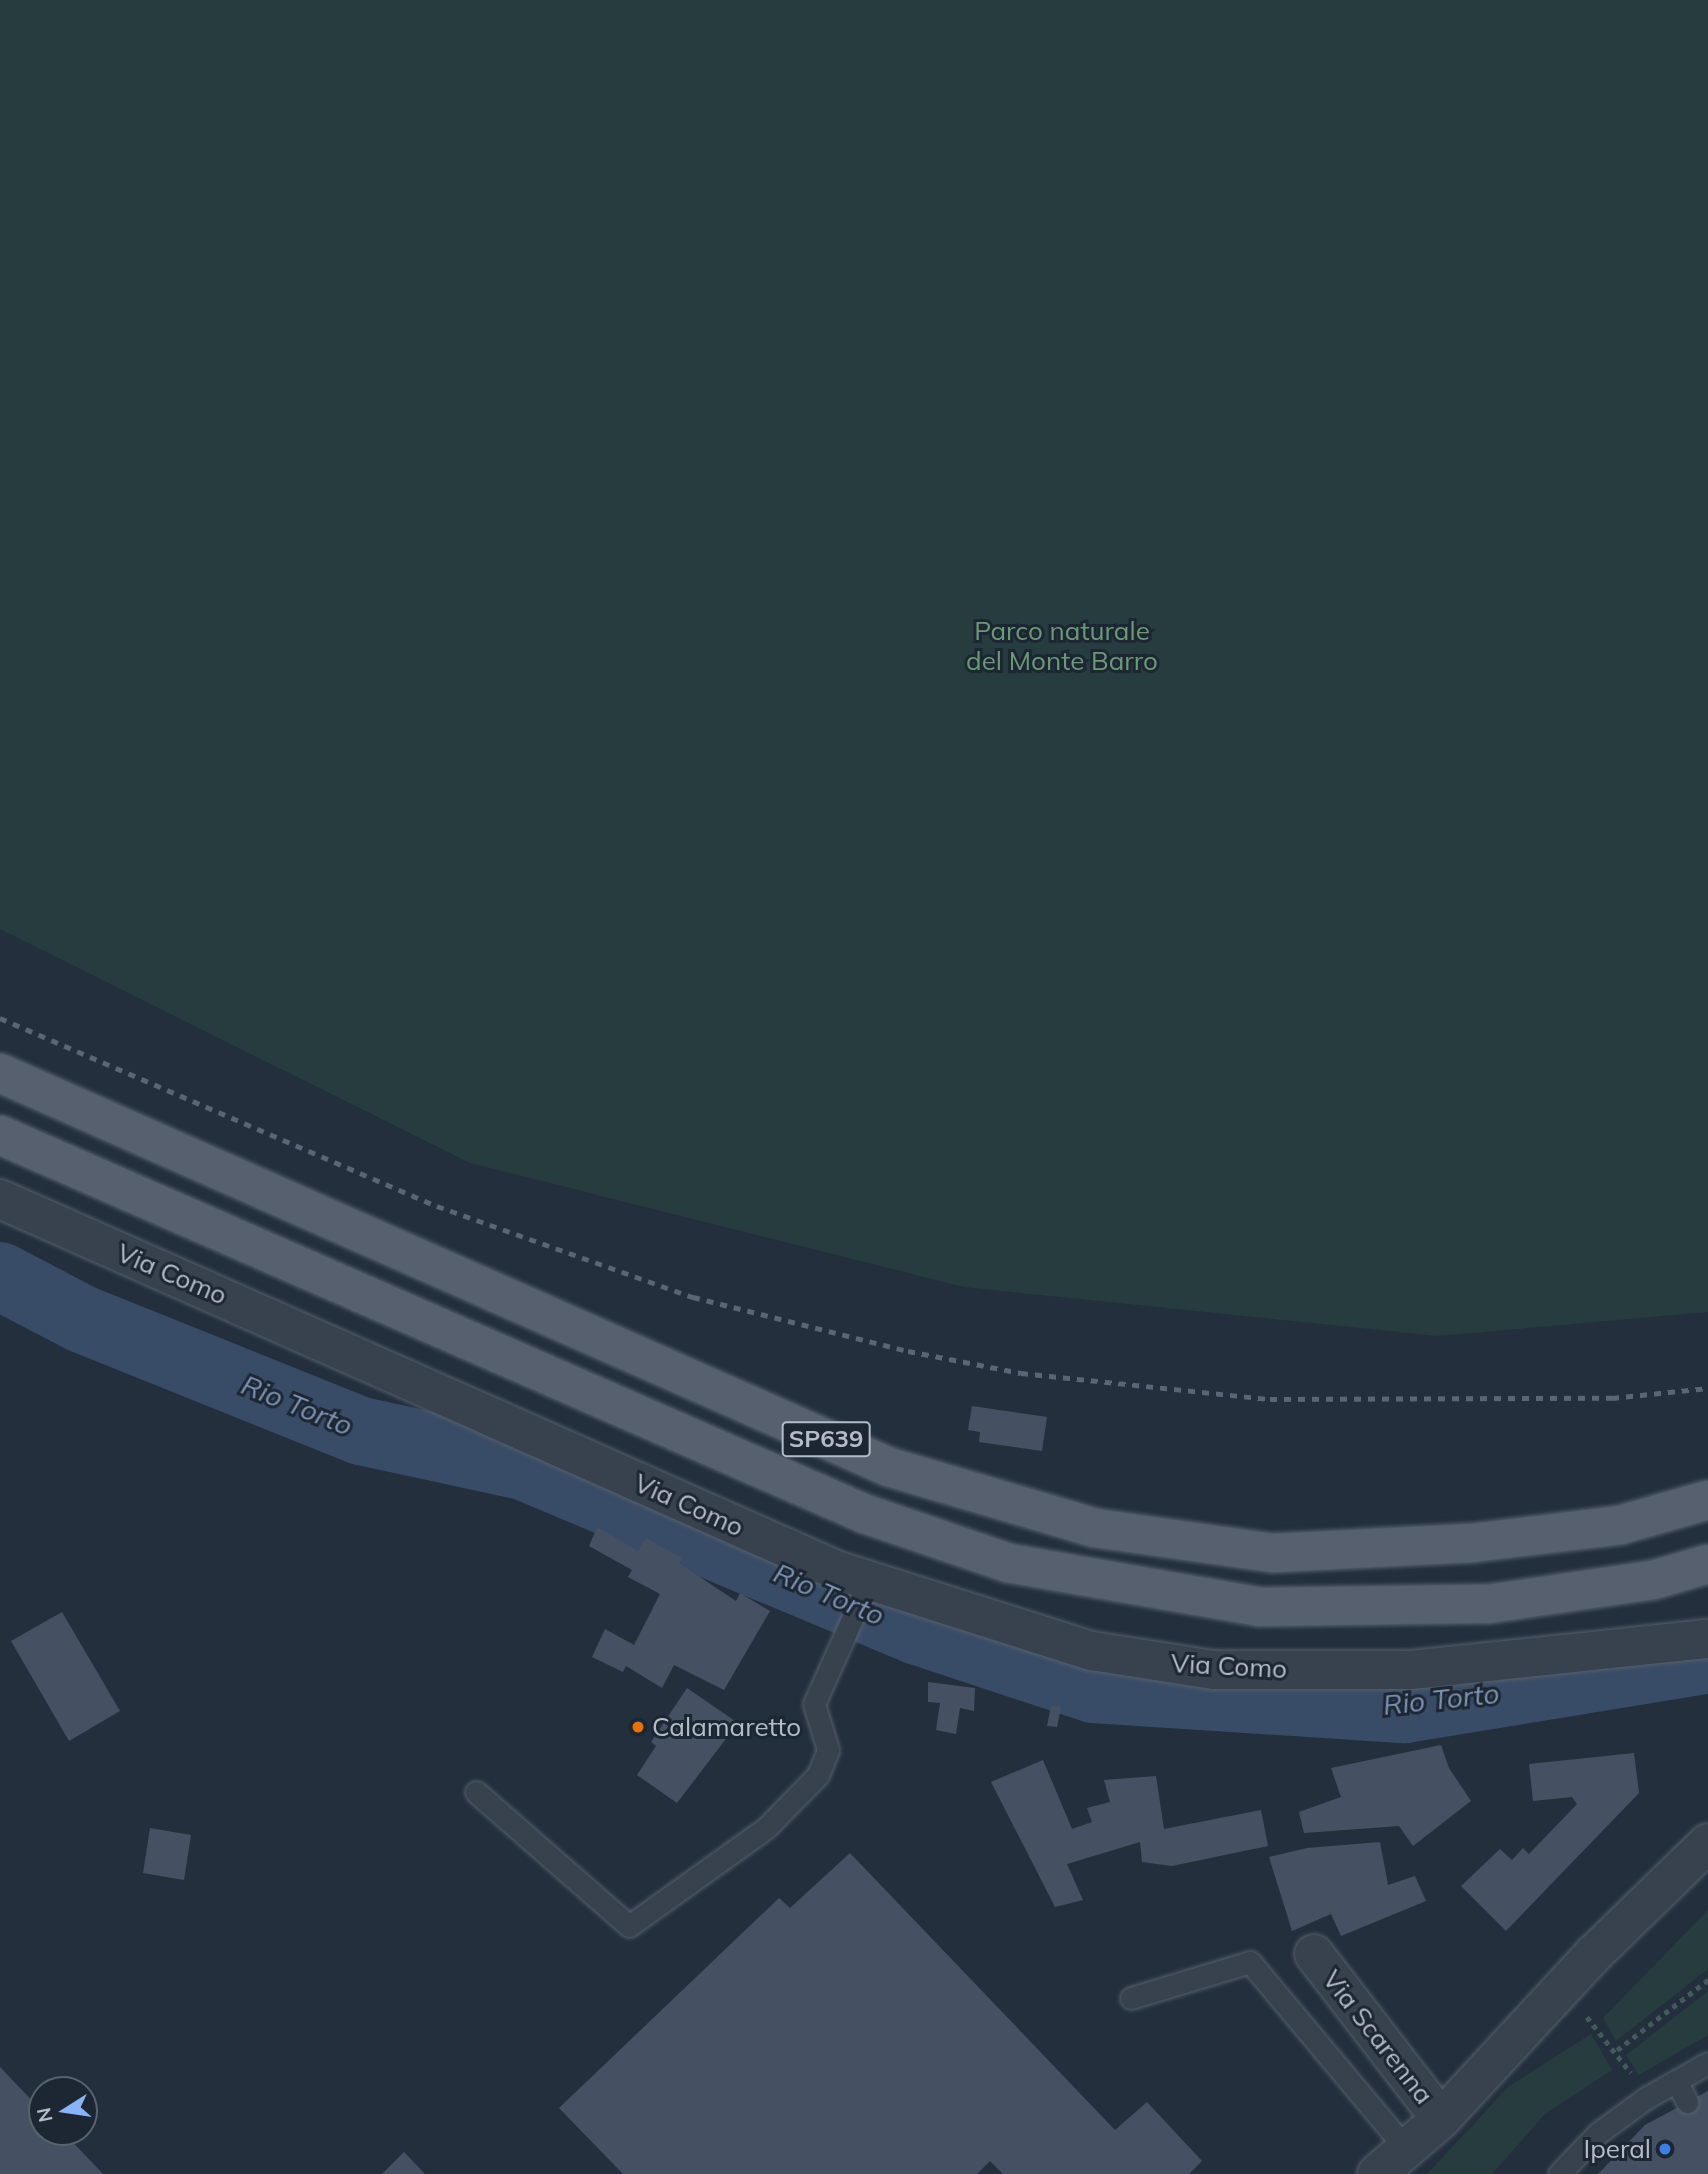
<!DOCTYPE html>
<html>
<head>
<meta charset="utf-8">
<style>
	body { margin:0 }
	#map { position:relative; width:1708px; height:2174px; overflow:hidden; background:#242f3e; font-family:Mulish,sans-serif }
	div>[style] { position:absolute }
	.green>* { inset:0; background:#263c3f }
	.river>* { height:68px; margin:-34px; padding:0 34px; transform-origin:34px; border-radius:34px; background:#394c67 }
	.building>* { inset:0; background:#455162 }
	.path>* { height:4.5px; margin-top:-2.25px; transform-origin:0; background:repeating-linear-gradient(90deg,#44595c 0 5px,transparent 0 10px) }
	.roads { filter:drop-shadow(0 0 2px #565f6c) drop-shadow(0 0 2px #565f6c) }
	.lane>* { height:21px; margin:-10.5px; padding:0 10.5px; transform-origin:10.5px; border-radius:10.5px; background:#38414e }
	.street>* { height:38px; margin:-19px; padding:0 19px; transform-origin:19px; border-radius:19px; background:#38414e }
	.primary>* { height:38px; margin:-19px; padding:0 19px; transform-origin:19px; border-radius:19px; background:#56606e }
	.rail>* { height:5px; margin-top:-2.5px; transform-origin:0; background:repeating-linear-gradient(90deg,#5a6575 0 7px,transparent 0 14px) }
	.dots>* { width:19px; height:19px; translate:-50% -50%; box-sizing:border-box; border:4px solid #1d2633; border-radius:50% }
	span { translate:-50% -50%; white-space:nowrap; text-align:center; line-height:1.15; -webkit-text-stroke:6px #1d2633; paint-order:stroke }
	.shield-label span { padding:2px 5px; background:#1d2633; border:2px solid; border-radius:5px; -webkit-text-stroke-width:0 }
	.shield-label { font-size:24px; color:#b4bcc9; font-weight:700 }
	.park-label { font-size:26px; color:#6b9a76 }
	.street-label { font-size:26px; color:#b4bcc9 }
	.poi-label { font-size:26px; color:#b4bcc9 }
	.left { translate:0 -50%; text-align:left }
	.right { translate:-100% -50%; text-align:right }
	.water-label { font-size:28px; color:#7c92b1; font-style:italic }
	.north { position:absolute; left:28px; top:2076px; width:70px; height:70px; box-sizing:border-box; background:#1d2633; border:2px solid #59626f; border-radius:50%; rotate:258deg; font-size:19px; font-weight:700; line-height:28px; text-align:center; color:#b4bcc9 }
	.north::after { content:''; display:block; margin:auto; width:24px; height:32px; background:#8ab4f8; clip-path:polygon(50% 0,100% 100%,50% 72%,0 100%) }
</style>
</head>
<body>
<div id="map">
	<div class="green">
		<i style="clip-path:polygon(0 0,1708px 0,1708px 1312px,1438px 1336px,964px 1287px,470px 1163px,0 929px)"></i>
		<i style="clip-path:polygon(1708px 1910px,1708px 1969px,1616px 2041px,1603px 2018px)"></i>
		<i style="clip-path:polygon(1708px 1991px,1708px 2035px,1639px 2075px,1626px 2055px)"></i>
		<i style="clip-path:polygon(1591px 2034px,1612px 2070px,1545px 2114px,1492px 2174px,1427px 2174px,1508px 2087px)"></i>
	</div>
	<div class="river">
		<i style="left:0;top:1276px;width:93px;rotate:27.7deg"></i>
		<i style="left:82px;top:1319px;width:301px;rotate:21.9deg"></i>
		<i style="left:361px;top:1431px;width:166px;rotate:12.2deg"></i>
		<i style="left:523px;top:1466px;width:428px;rotate:22.7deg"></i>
		<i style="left:918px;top:1631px;width:184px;rotate:18.3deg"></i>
		<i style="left:1093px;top:1689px;width:313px;rotate:3.7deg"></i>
		<i style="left:1405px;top:1709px;width:298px;rotate:-9.3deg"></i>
	</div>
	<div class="building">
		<i style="clip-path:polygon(972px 1406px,1047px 1417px,1042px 1451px,979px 1442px,980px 1432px,968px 1430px)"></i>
		<i style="clip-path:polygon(597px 1527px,638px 1551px,646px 1538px,682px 1558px,679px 1563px,736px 1601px,740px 1593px,770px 1611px,724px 1690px,674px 1665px,662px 1688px,626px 1666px,623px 1672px,592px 1657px,605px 1629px,634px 1645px,660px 1594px,628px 1577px,632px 1570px,589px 1546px)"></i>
		<i style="clip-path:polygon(62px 1612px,120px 1711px,69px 1741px,11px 1641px)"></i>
		<i style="clip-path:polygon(928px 1682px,975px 1688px,974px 1711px,960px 1708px,956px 1734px,936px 1730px,940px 1703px,928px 1702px)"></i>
		<i style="clip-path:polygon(687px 1688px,738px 1723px,677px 1803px,637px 1775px,656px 1746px,651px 1742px)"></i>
		<i style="clip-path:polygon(1051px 1706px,1061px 1707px,1057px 1727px,1047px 1726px)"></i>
		<i style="clip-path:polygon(1441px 1745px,1449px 1768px,1471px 1801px,1413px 1846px,1399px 1826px,1304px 1833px,1299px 1812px,1341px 1797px,1331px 1768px)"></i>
		<i style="clip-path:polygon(1634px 1753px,1639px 1793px,1506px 1931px,1461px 1886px,1500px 1849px,1512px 1860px,1523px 1848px,1529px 1854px,1577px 1804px,1572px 1797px,1533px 1801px,1529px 1764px)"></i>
		<i style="clip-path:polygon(1043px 1760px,1072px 1829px,1092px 1822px,1087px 1808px,1110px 1802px,1104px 1780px,1156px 1776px,1164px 1829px,1261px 1810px,1268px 1846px,1172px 1866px,1142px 1862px,1140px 1842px,1067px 1864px,1083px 1900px,1055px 1907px,991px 1782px)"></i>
		<i style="clip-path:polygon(150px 1828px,191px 1835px,184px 1880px,143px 1873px)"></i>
		<i style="clip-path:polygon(1380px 1842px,1388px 1885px,1415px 1876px,1426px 1901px,1341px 1936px,1331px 1914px,1292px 1931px,1269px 1857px,1307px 1848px)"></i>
		<i style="clip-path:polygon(850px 1853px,1115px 2130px,1147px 2102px,1202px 2161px,1189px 2174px,1003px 2174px,990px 2161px,977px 2174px,623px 2174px,559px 2108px,779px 1898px,790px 1908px)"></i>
		<i style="clip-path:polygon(0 2067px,42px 2111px,42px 2132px,63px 2132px,103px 2174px,0 2174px)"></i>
		<i style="clip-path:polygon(1708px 2091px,1708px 2174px,1598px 2174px,1645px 2125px)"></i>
		<i style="clip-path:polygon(404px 2152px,425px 2174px,382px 2174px)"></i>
	</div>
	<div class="path">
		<i style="left:1587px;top:2017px;width:71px;rotate:51.8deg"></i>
		<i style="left:1617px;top:2050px;width:115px;rotate:-37.6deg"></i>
	</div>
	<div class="roads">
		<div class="lane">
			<i style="left:476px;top:1792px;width:203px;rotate:41.2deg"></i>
			<i style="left:629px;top:1926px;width:168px;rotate:-35.6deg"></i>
			<i style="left:766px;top:1828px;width:74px;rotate:-45.5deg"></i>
			<i style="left:818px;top:1775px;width:27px;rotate:-68deg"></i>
			<i style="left:828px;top:1750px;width:48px;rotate:-106.9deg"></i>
			<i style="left:814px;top:1704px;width:135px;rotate:-65.9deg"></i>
			<i style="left:1131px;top:1998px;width:124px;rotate:-16.8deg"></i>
			<i style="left:1250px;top:1962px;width:245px;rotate:50.1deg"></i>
			<i style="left:1676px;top:2081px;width:24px;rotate:62deg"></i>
			<i style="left:1559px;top:2174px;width:57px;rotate:-46.4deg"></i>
			<i style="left:1598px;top:2133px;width:59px;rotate:-36.1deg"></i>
			<i style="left:1646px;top:2098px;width:71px;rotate:-29.4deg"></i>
		</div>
		<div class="street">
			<i style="left:0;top:1199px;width:915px;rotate:23.93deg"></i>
			<i style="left:836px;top:1570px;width:269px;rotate:17.6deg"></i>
			<i style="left:1092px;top:1651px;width:123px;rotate:8.9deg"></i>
			<i style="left:1214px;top:1670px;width:197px"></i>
			<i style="left:1411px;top:1670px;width:299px;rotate:-6deg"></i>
			<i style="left:1314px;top:1954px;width:208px;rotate:52.4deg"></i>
			<i style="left:1377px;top:2174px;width:84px;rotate:-40.7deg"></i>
			<i style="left:1441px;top:2119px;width:225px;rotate:-47.2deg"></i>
			<i style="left:1594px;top:1954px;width:159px;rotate:-44.2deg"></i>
		</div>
		<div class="primary">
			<i style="left:0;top:1073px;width:972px;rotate:23.9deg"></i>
			<i style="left:889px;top:1467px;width:215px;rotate:16.5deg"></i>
			<i style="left:1095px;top:1528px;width:181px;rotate:8deg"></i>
			<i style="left:1274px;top:1553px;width:198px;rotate:-2.9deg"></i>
			<i style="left:1472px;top:1543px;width:149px;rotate:-6.9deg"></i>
			<i style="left:1620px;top:1525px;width:91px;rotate:-15.9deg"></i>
			<i style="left:0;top:1135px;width:944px;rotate:23.66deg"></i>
			<i style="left:865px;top:1514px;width:151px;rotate:18.9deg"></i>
			<i style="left:1008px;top:1563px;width:255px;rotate:9.9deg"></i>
			<i style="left:1259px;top:1607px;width:229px;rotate:-0.8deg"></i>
			<i style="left:1488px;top:1604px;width:167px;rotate:-8.3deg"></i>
			<i style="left:1653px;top:1580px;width:57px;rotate:-16.2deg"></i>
		</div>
	</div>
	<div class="rail">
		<i style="left:0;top:1018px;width:476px;rotate:23.3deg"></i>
		<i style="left:437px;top:1206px;width:272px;rotate:19.6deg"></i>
		<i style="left:693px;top:1297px;width:222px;rotate:14.1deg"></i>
		<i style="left:908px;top:1351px;width:115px;rotate:11deg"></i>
		<i style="left:1021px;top:1373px;width:250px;rotate:6deg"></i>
		<i style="left:1270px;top:1399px;width:342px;rotate:-0.2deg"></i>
		<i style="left:1612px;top:1398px;width:97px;rotate:-5.9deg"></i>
	</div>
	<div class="dots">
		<i style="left:638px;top:1727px;background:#e8710a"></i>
		<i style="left:1665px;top:2149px;background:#3f7fe0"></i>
	</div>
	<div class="shield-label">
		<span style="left:826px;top:1439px">SP639</span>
	</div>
	<div class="park-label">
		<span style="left:1062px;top:646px">Parco naturale<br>del Monte Barro</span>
	</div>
	<div class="street-label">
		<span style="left:172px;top:1274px;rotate:23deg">Via Como</span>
		<span style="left:689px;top:1505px;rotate:24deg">Via Como</span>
		<span style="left:1229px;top:1666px;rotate:3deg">Via Como</span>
		<span style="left:1378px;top:2037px;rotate:52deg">Via Scarenna</span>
	</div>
	<div class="poi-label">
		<span class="left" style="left:652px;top:1727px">Calamaretto</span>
		<span class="right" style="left:1651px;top:2149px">Iperal</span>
	</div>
	<div class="water-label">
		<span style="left:297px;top:1405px;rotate:22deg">Rio Torto</span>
		<span style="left:829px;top:1594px;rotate:23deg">Rio Torto</span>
		<span style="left:1441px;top:1699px;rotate:-6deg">Rio Torto</span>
	</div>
	<div class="north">N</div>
</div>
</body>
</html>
